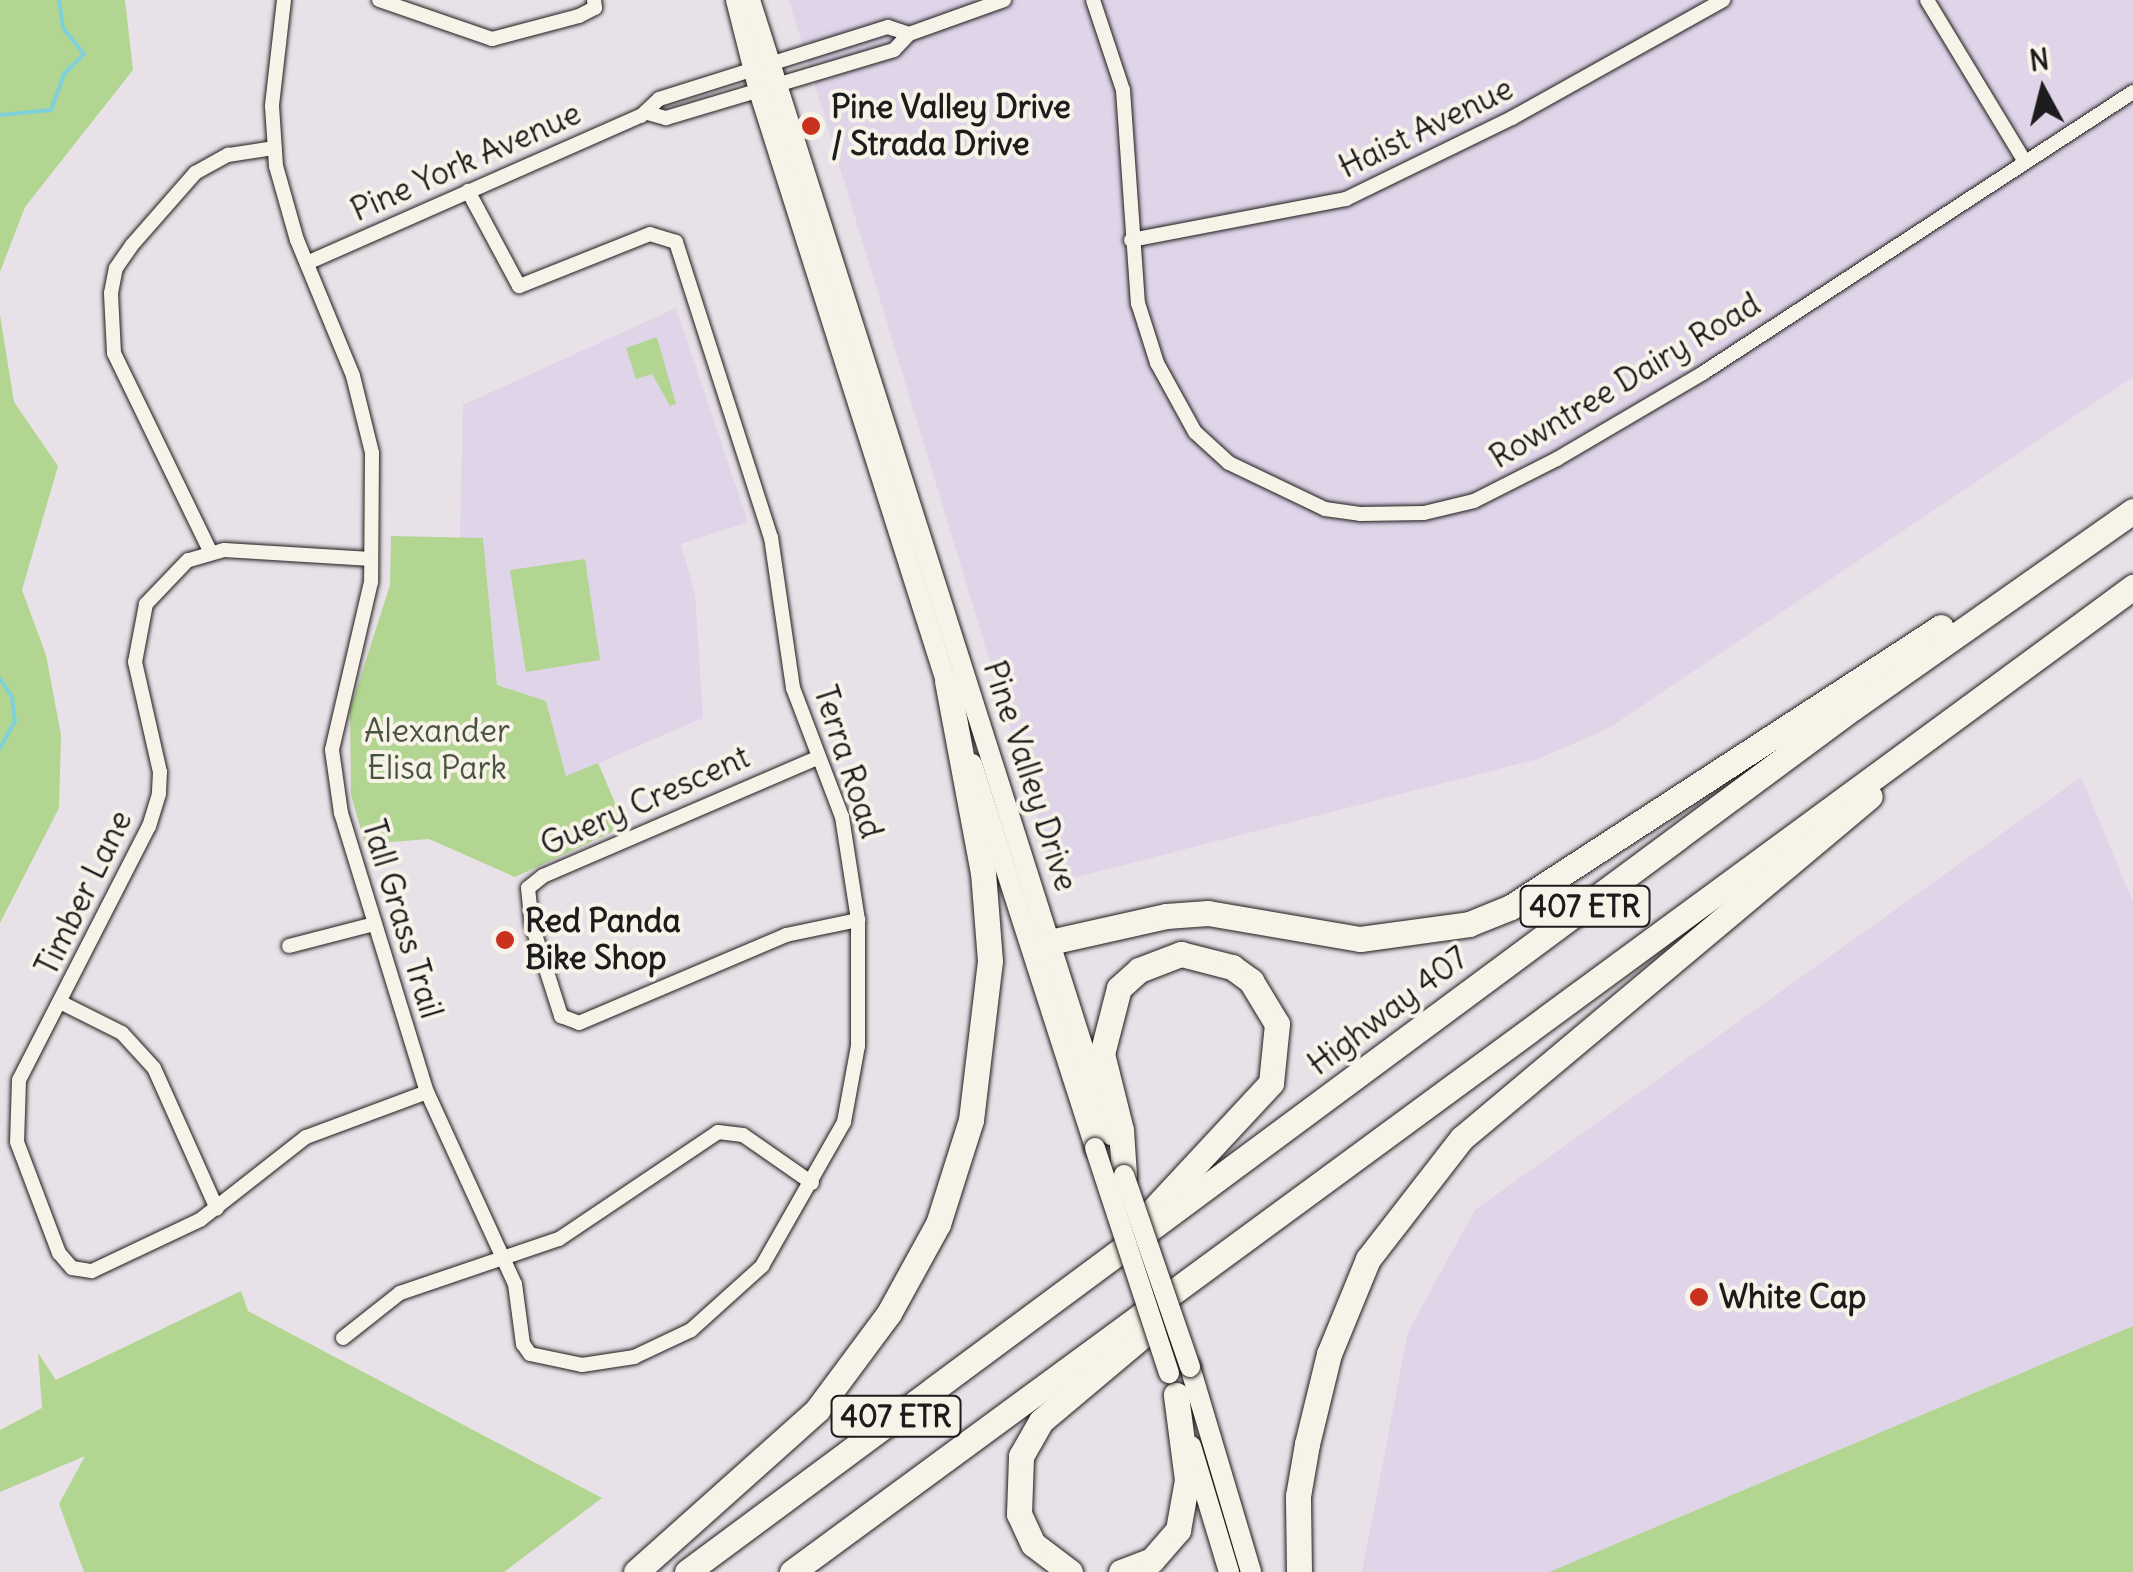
<!DOCTYPE html>
<html>
<head>
<meta charset="utf-8">
<style>
	body { margin:0 }
	#map { position:relative; width:2133px; height:1572px; overflow:hidden; background:#e9e1e8; font-family:Delius,sans-serif }
	div>[style] { position:absolute }
	.built>* { inset:0; background:#dfd4e8 }
	.green>* { inset:0; background:#b2d691 }
	.stream>* { height:4px; margin:-2px; padding:0 2px; transform-origin:2px; border-radius:2px; background:#80d0da }
	.roads { filter:drop-shadow(0 0 2px #1c1c1c) drop-shadow(0 0 2px #1c1c1c) }
	.minor>* { height:14px; margin:-7px; padding:0 7px; transform-origin:7px; border-radius:7px; background:#f7f3e8 }
	.secondary>* { height:20px; margin:-10px; padding:0 10px; transform-origin:10px; border-radius:10px; background:#f7f3e8 }
	.motorway>* { height:25px; margin:-12.5px; padding:0 12.5px; transform-origin:12.5px; border-radius:12.5px; background:#f7f3e8 }
	.bridges { filter:drop-shadow(0 0 2px #1c1c1c) drop-shadow(0 0 2px #1c1c1c) }
	.secondary-bridge>* { height:20px; margin:-10px; padding:0 10px; transform-origin:10px; border-radius:10px; background:#f7f3e8 }
	.dots>* { width:28px; height:28px; translate:-50% -50%; box-sizing:border-box; border:5px solid #f7f3e8; border-radius:50% }
	span { translate:-50% -50%; white-space:nowrap; text-align:center; line-height:1.15; -webkit-text-stroke:8px #f7f3e8; paint-order:stroke }
	.shield-label span { padding:2px 8px; background:#f7f3e8; border:2px solid; border-radius:8px; -webkit-text-stroke-width:0 }
	.shield-label { font-size:30px; color:#1c1c1c; font-weight:700 }
	.poi-label { font-size:32px; color:#1c1c1c; font-weight:700 }
	.left { translate:0 -50%; text-align:left }
	.street-label { font-size:32px; color:#1c1c1c }
	.park-label { font-size:32px; color:#49543f }
	.north { position:absolute; left:1993px; top:40px; width:100px; height:100px; -webkit-text-stroke:8px #f7f3e8; paint-order:stroke; rotate:353deg; font-size:28px; font-weight:700; line-height:40px; text-align:center; color:#1c1c1c }
	.north::after { content:''; display:block; margin:auto; width:35px; height:45px; background:#1c1c1c; clip-path:polygon(50% 0,100% 100%,50% 72%,0 100%) }
</style>
</head>
<body>
<div id="map">
	<div class="built">
		<i style="clip-path:polygon(789px 0,2133px 0,2133px 377px,1607px 729px,1538px 759px,1057px 882px)"></i>
		<i style="clip-path:polygon(676px 308px,748px 522px,681px 544px,695px 594px,703px 718px,566px 777px,546px 701px,497px 685px,483px 538px,460px 539px,463px 405px)"></i>
		<i style="clip-path:polygon(2081px 777px,2133px 902px,2133px 1326px,1549px 1572px,1362px 1572px,1408px 1332px,1475px 1210px)"></i>
	</div>
	<div class="green">
		<i style="clip-path:polygon(0 0,125px 0,133px 70px,25px 207px,0 272px)"></i>
		<i style="clip-path:polygon(0 315px,14px 402px,58px 466px,22px 590px,46px 655px,61px 735px,59px 808px,0 923px)"></i>
		<i style="clip-path:polygon(657px 337px,676px 404px,670px 406px,652px 374px,636px 379px,626px 348px)"></i>
		<i style="clip-path:polygon(391px 536px,483px 538px,497px 685px,546px 701px,566px 776px,598px 763px,625px 826px,515px 877px,429px 839px,365px 844px,351px 795px,350px 710px,390px 585px)"></i>
		<i style="clip-path:polygon(585px 559px,600px 660px,526px 672px,510px 570px)"></i>
		<i style="clip-path:polygon(241px 1291px,248px 1311px,602px 1498px,504px 1572px,84px 1572px,59px 1504px,85px 1456px,0 1492px,0 1430px,42px 1408px,38px 1353px,56px 1380px)"></i>
		<i style="clip-path:polygon(2133px 1326px,2133px 1572px,1549px 1572px)"></i>
	</div>
	<div class="stream">
		<i style="left:0;top:115px;width:51px;rotate:-5.6deg"></i>
		<i style="left:51px;top:110px;width:38px;rotate:-70deg"></i>
		<i style="left:64px;top:74px;width:28px;rotate:-45deg"></i>
		<i style="left:84px;top:54px;width:33px;rotate:-129deg"></i>
		<i style="left:63px;top:28px;width:28px;rotate:-98deg"></i>
		<i style="left:0;top:679px;width:22px;rotate:56deg"></i>
		<i style="left:12px;top:697px;width:24px;rotate:83deg"></i>
		<i style="left:15px;top:721px;width:31px;rotate:119deg"></i>
	</div>
	<div class="roads">
		<div class="minor">
			<i style="left:284px;top:0;width:107px;rotate:96.5deg"></i>
			<i style="left:272px;top:106px;width:60px;rotate:86.2deg"></i>
			<i style="left:276px;top:166px;width:77px;rotate:74.2deg"></i>
			<i style="left:297px;top:240px;width:147px;rotate:67.6deg"></i>
			<i style="left:353px;top:376px;width:79px;rotate:76.1deg"></i>
			<i style="left:372px;top:453px;width:129px;rotate:90.4deg"></i>
			<i style="left:371px;top:582px;width:172px;rotate:103.1deg"></i>
			<i style="left:332px;top:750px;width:64px;rotate:81.9deg"></i>
			<i style="left:341px;top:813px;width:292px;rotate:72.9deg"></i>
			<i style="left:427px;top:1092px;width:211px;rotate:65.4deg"></i>
			<i style="left:515px;top:1284px;width:61px;rotate:82.4deg"></i>
			<i style="left:523px;top:1344px;width:12px;rotate:55deg"></i>
			<i style="left:530px;top:1354px;width:53px;rotate:11.9deg"></i>
			<i style="left:582px;top:1365px;width:53px;rotate:-8.7deg"></i>
			<i style="left:634px;top:1357px;width:63px;rotate:-25.3deg"></i>
			<i style="left:691px;top:1330px;width:96px;rotate:-42deg"></i>
			<i style="left:762px;top:1266px;width:166px;rotate:-60.3deg"></i>
			<i style="left:844px;top:1122px;width:77px;rotate:-79.6deg"></i>
			<i style="left:858px;top:1046px;width:126px;rotate:-90deg"></i>
			<i style="left:858px;top:920px;width:104px;rotate:-98.8deg"></i>
			<i style="left:842px;top:817px;width:138px;rotate:-110.8deg"></i>
			<i style="left:793px;top:688px;width:152px;rotate:-98.3deg"></i>
			<i style="left:771px;top:538px;width:311px;rotate:-107.8deg"></i>
			<i style="left:676px;top:242px;width:27px;rotate:-163deg"></i>
			<i style="left:650px;top:234px;width:141px;rotate:158.3deg"></i>
			<i style="left:519px;top:286px;width:108px;rotate:-118.2deg"></i>
			<i style="left:379px;top:0;width:120px;rotate:19deg"></i>
			<i style="left:492px;top:39px;width:90px;rotate:-14.8deg"></i>
			<i style="left:579px;top:16px;width:18px;rotate:-27deg"></i>
			<i style="left:595px;top:8px;width:8px;rotate:-97deg"></i>
			<i style="left:1093px;top:0;width:95px;rotate:71.6deg"></i>
			<i style="left:1123px;top:90px;width:214px;rotate:86deg"></i>
			<i style="left:1138px;top:303px;width:63px;rotate:72.4deg"></i>
			<i style="left:1157px;top:363px;width:79px;rotate:61.2deg"></i>
			<i style="left:1195px;top:432px;width:46px;rotate:42.4deg"></i>
			<i style="left:1229px;top:463px;width:106px;rotate:25.6deg"></i>
			<i style="left:1325px;top:509px;width:35px;rotate:8deg"></i>
			<i style="left:1360px;top:514px;width:64px;rotate:-0.9deg"></i>
			<i style="left:1424px;top:513px;width:51px;rotate:-13.5deg"></i>
			<i style="left:1474px;top:501px;width:93px;rotate:-26.8deg"></i>
			<i style="left:1557px;top:459px;width:169px;rotate:-30.5deg"></i>
			<i style="left:1703px;top:373px;width:514px;rotate:-33.16deg"></i>
			<i style="left:1927px;top:0;width:189px;rotate:58.8deg"></i>
			<i style="left:648px;top:113px;width:19px;rotate:16deg"></i>
			<i style="left:666px;top:118px;width:238px;rotate:-16.6deg"></i>
			<i style="left:894px;top:50px;width:22px;rotate:-47deg"></i>
			<i style="left:909px;top:34px;width:101px;rotate:-19.7deg"></i>
			<i style="left:1131px;top:240px;width:219px;rotate:-10.8deg"></i>
			<i style="left:1346px;top:199px;width:185px;rotate:-26deg"></i>
			<i style="left:1512px;top:118px;width:242px;rotate:-29.2deg"></i>
			<i style="left:307px;top:263px;width:365px;rotate:-23.8deg"></i>
			<i style="left:641px;top:116px;width:25px;rotate:-43deg"></i>
			<i style="left:659px;top:99px;width:240px;rotate:-17.5deg"></i>
			<i style="left:888px;top:27px;width:22px;rotate:18deg"></i>
			<i style="left:211px;top:553px;width:222px;rotate:-115.9deg"></i>
			<i style="left:114px;top:353px;width:60px;rotate:-92.9deg"></i>
			<i style="left:111px;top:293px;width:25px;rotate:-79deg"></i>
			<i style="left:116px;top:268px;width:28px;rotate:-55deg"></i>
			<i style="left:132px;top:245px;width:96px;rotate:-48.8deg"></i>
			<i style="left:195px;top:173px;width:38px;rotate:-29deg"></i>
			<i style="left:228px;top:155px;width:47px;rotate:-8.7deg"></i>
			<i style="left:371px;top:559px;width:147px;rotate:-176.5deg"></i>
			<i style="left:224px;top:550px;width:37px;rotate:164deg"></i>
			<i style="left:188px;top:560px;width:61px;rotate:133.7deg"></i>
			<i style="left:146px;top:604px;width:59px;rotate:100.7deg"></i>
			<i style="left:135px;top:662px;width:113px;rotate:77.2deg"></i>
			<i style="left:160px;top:772px;width:22px;rotate:93deg"></i>
			<i style="left:159px;top:794px;width:34px;rotate:107deg"></i>
			<i style="left:149px;top:826px;width:285px;rotate:117.1deg"></i>
			<i style="left:19px;top:1080px;width:62px;rotate:91.8deg"></i>
			<i style="left:17px;top:1142px;width:119px;rotate:69.3deg"></i>
			<i style="left:59px;top:1253px;width:20px;rotate:49deg"></i>
			<i style="left:72px;top:1268px;width:20px;rotate:9deg"></i>
			<i style="left:92px;top:1271px;width:119px;rotate:-25.3deg"></i>
			<i style="left:200px;top:1220px;width:135px;rotate:-38.1deg"></i>
			<i style="left:306px;top:1137px;width:129px;rotate:-20.4deg"></i>
			<i style="left:817px;top:758px;width:298px;rotate:156.7deg"></i>
			<i style="left:543px;top:876px;width:19px;rotate:141deg"></i>
			<i style="left:528px;top:888px;width:37px;rotate:84deg"></i>
			<i style="left:532px;top:925px;width:96px;rotate:72.3deg"></i>
			<i style="left:561px;top:1016px;width:19px;rotate:21deg"></i>
			<i style="left:579px;top:1023px;width:225px;rotate:-23deg"></i>
			<i style="left:786px;top:935px;width:74px;rotate:-11.8deg"></i>
			<i style="left:289px;top:946px;width:88px;rotate:-14.5deg"></i>
			<i style="left:62px;top:1003px;width:67px;rotate:26.6deg"></i>
			<i style="left:122px;top:1033px;width:47px;rotate:47.6deg"></i>
			<i style="left:154px;top:1068px;width:154px;rotate:65.9deg"></i>
			<i style="left:343px;top:1338px;width:73px;rotate:-38.3deg"></i>
			<i style="left:400px;top:1293px;width:168px;rotate:-18.8deg"></i>
			<i style="left:559px;top:1239px;width:192px;rotate:-33.9deg"></i>
			<i style="left:718px;top:1132px;width:25px;rotate:7deg"></i>
			<i style="left:743px;top:1135px;width:84px;rotate:34.8deg"></i>
		</div>
		<div class="secondary">
			<i style="left:736px;top:0;width:94px;rotate:75.8deg"></i>
			<i style="left:759px;top:91px;width:633px;rotate:72.42deg"></i>
			<i style="left:750px;top:0;width:1191px;rotate:72.36deg"></i>
			<i style="left:972px;top:764px;width:403px;rotate:72.2deg"></i>
			<i style="left:1190px;top:1367px;width:214px;rotate:73.4deg"></i>
			<i style="left:1191px;top:1446px;width:132px;rotate:73.2deg"></i>
		</div>
		<div class="motorway">
			<i style="left:1037px;top:954px;width:18px;rotate:-43deg"></i>
			<i style="left:1050px;top:942px;width:119px;rotate:-12.6deg"></i>
			<i style="left:1166px;top:916px;width:42px;rotate:-4.1deg"></i>
			<i style="left:1208px;top:913px;width:154px;rotate:9.7deg"></i>
			<i style="left:1360px;top:939px;width:110px;rotate:-7.8deg"></i>
			<i style="left:1469px;top:924px;width:45px;rotate:-22deg"></i>
			<i style="left:1511px;top:907px;width:513px;rotate:-33.07deg"></i>
			<i style="left:1124px;top:1175px;width:45px;rotate:-93.8deg"></i>
			<i style="left:1121px;top:1130px;width:78px;rotate:-104deg"></i>
			<i style="left:1102px;top:1054px;width:68px;rotate:-75.6deg"></i>
			<i style="left:1119px;top:988px;width:27px;rotate:-42deg"></i>
			<i style="left:1139px;top:970px;width:45px;rotate:-20.9deg"></i>
			<i style="left:1181px;top:954px;width:53px;rotate:14.3deg"></i>
			<i style="left:1232px;top:967px;width:24px;rotate:36deg"></i>
			<i style="left:1251px;top:981px;width:50px;rotate:58.8deg"></i>
			<i style="left:1277px;top:1024px;width:59px;rotate:95.8deg"></i>
			<i style="left:1271px;top:1083px;width:172px;rotate:132.9deg"></i>
			<i style="left:636px;top:1572px;width:243px;rotate:-41.8deg"></i>
			<i style="left:817px;top:1410px;width:121px;rotate:-53.4deg"></i>
			<i style="left:889px;top:1313px;width:102px;rotate:-61.2deg"></i>
			<i style="left:938px;top:1224px;width:109px;rotate:-72.4deg"></i>
			<i style="left:971px;top:1120px;width:160px;rotate:-83.2deg"></i>
			<i style="left:990px;top:961px;width:88px;rotate:-94.5deg"></i>
			<i style="left:983px;top:873px;width:195px;rotate:-100.6deg"></i>
			<i style="left:687px;top:1572px;width:1453px;rotate:-36.55deg"></i>
			<i style="left:1854px;top:707px;width:341px;rotate:-35.1deg"></i>
			<i style="left:792px;top:1572px;width:1664px;rotate:-36.3deg"></i>
			<i style="left:1070px;top:1572px;width:46px;rotate:-142.9deg"></i>
			<i style="left:1033px;top:1544px;width:33px;rotate:-115deg"></i>
			<i style="left:1019px;top:1514px;width:58px;rotate:-88deg"></i>
			<i style="left:1021px;top:1456px;width:40px;rotate:-60.3deg"></i>
			<i style="left:1041px;top:1421px;width:140px;rotate:-40.1deg"></i>
			<i style="left:1121px;top:1572px;width:33px;rotate:-21deg"></i>
			<i style="left:1152px;top:1560px;width:40px;rotate:-49deg"></i>
			<i style="left:1178px;top:1530px;width:51px;rotate:-79.8deg"></i>
			<i style="left:1187px;top:1480px;width:86px;rotate:-97.4deg"></i>
			<i style="left:1299px;top:1572px;width:76px;rotate:-90.8deg"></i>
			<i style="left:1298px;top:1496px;width:53px;rotate:-80.2deg"></i>
			<i style="left:1307px;top:1444px;width:93px;rotate:-76.3deg"></i>
			<i style="left:1329px;top:1354px;width:103px;rotate:-67.7deg"></i>
			<i style="left:1368px;top:1259px;width:153px;rotate:-52.2deg"></i>
			<i style="left:1462px;top:1138px;width:532px;rotate:-39.97deg"></i>
		</div>
	</div>
	<div class="bridges">
		<div class="secondary-bridge">
			<i style="left:1095px;top:1148px;width:237px;rotate:71.8deg"></i>
			<i style="left:1124px;top:1175px;width:203px;rotate:71deg"></i>
		</div>
	</div>
	<div class="dots">
		<i style="left:811px;top:126px;background:#c8321e"></i>
		<i style="left:505px;top:940px;background:#c8321e"></i>
		<i style="left:1699px;top:1297px;background:#c8321e"></i>
	</div>
	<div class="shield-label">
		<span style="left:1585px;top:906px">407 ETR</span>
		<span style="left:896px;top:1416px">407 ETR</span>
	</div>
	<div class="poi-label">
		<span class="left" style="left:831px;top:126px">Pine Valley Drive<br>/ Strada Drive</span>
		<span class="left" style="left:525px;top:940px">Red Panda<br>Bike Shop</span>
		<span class="left" style="left:1719px;top:1297px">White Cap</span>
	</div>
	<div class="street-label">
		<span style="left:1426px;top:128px;rotate:-26deg">Haist Avenue</span>
		<span style="left:466px;top:162px;rotate:-24deg">Pine York Avenue</span>
		<span style="left:1625px;top:381px;rotate:-31deg">Rowntree Dairy Road</span>
		<span style="left:848px;top:762px;rotate:72deg">Terra Road</span>
		<span style="left:1030px;top:776px;rotate:72deg">Pine Valley Drive</span>
		<span style="left:645px;top:801px;rotate:-24deg">Guery Crescent</span>
		<span style="left:84px;top:893px;rotate:-64deg">Timber Lane</span>
		<span style="left:402px;top:919px;rotate:73deg">Tall Grass Trail</span>
		<span style="left:1388px;top:1011px;rotate:-37deg">Highway 407</span>
	</div>
	<div class="park-label">
		<span style="left:437px;top:750px">Alexander<br>Elisa Park</span>
	</div>
	<div class="north">N</div>
</div>
</body>
</html>
